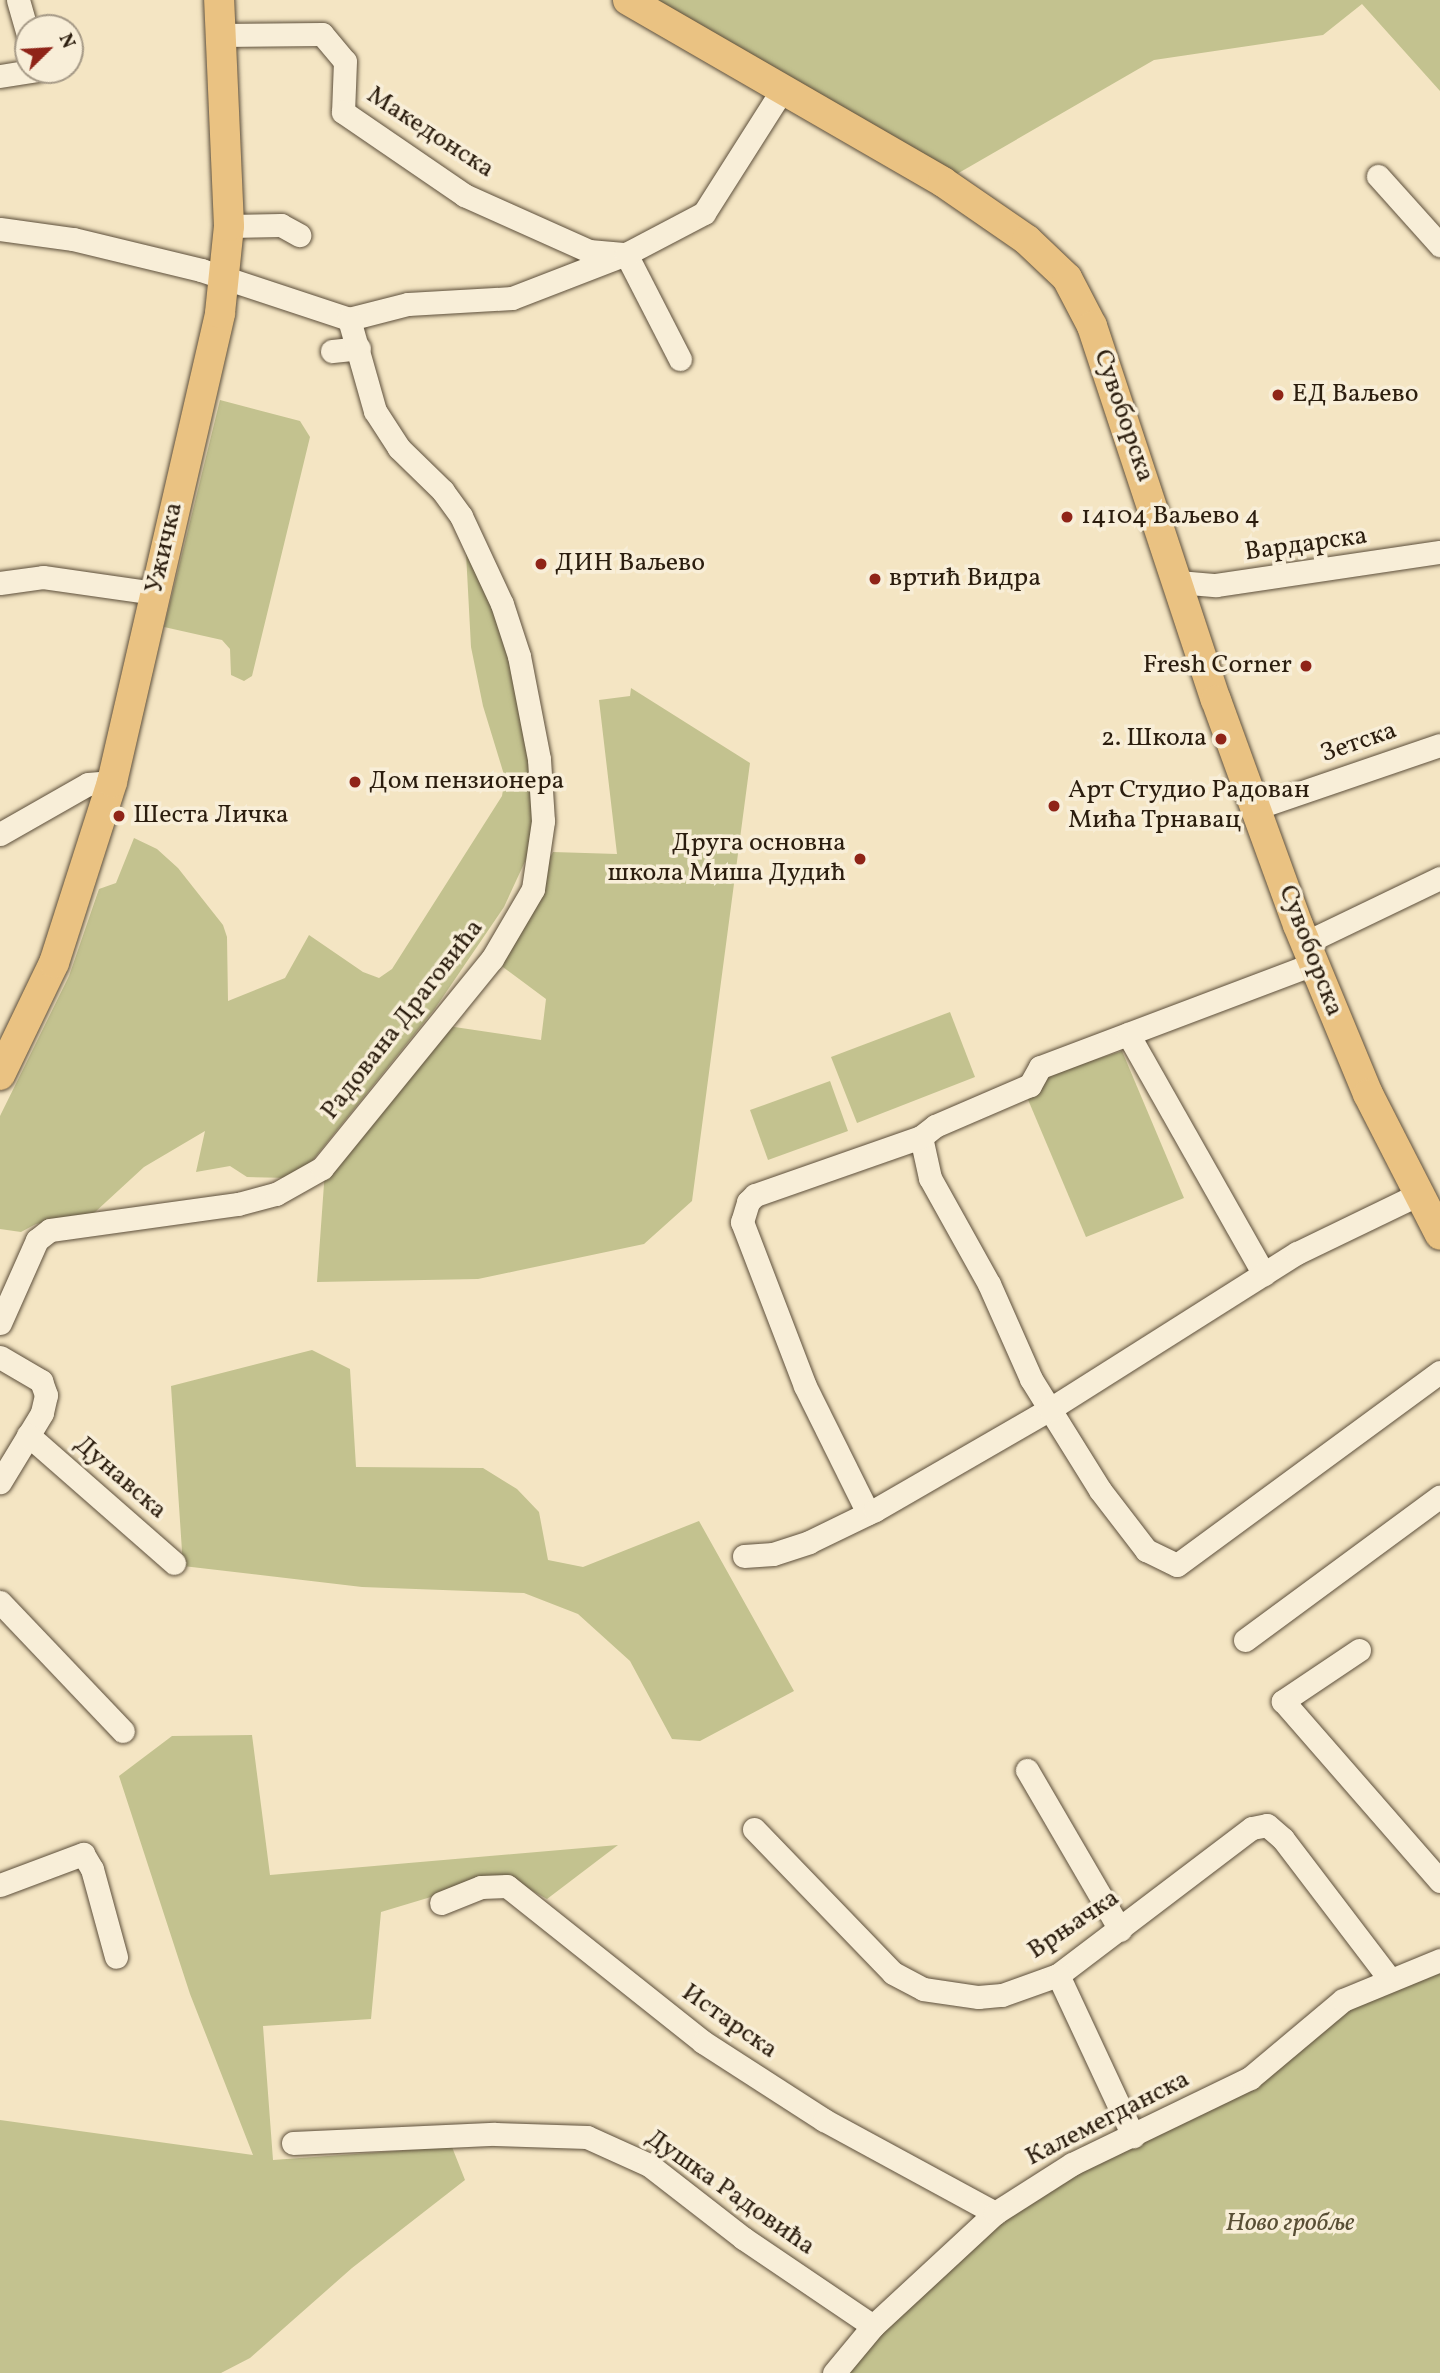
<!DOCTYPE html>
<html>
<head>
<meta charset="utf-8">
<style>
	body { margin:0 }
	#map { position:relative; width:1440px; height:2373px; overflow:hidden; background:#f4e5c3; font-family:Vollkorn,serif }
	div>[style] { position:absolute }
	.green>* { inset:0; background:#c3c28f }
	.roads { filter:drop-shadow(0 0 2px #5d4f3b) drop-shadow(0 0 2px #5d4f3b) }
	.minor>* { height:23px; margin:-11.5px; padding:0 11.5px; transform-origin:11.5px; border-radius:11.5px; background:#f8eed8 }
	.major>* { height:30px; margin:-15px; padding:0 15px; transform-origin:15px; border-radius:15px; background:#eac282 }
	.dots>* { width:19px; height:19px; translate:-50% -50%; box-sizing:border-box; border:4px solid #f8eed8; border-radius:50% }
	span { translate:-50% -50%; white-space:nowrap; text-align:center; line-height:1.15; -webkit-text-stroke:7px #f8eed8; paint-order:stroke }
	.street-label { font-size:26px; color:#2b1d0e }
	.poi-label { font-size:26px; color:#2b1d0e }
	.left { translate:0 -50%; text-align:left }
	.right { translate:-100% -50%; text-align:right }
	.park-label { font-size:26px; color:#594f35; font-style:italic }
	.north { position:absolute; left:14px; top:14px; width:70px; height:70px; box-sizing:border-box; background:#f8eed8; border:2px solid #a69a87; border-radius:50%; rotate:66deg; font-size:19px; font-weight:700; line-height:28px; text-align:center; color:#2b1d0e }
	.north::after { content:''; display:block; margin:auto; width:24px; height:32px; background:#8f2418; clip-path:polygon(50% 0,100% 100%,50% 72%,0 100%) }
</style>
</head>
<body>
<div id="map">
	<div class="green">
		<i style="clip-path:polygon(632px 0,1440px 0,1440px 91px,1362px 4px,1323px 35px,1154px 60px,943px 182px)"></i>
		<i style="clip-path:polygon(220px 400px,300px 421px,310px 437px,252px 676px,244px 681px,231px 675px,230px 649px,222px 640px,164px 627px)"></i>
		<i style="clip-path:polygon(466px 553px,501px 625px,518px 687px,537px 809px,528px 855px,504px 907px,434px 1010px,304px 1171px,290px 1178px,247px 1177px,230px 1166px,196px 1172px,205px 1131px,144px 1167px,94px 1213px,36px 1224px,21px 1232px,0 1229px,0 1116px,69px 976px,99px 889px,116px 883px,134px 838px,157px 849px,178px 868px,223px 925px,227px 937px,228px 1001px,285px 978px,309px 935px,363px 972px,379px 978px,392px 969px,502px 796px,505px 778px,483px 706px,471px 647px)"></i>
		<i style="clip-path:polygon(631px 688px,750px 763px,692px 1201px,644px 1244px,478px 1279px,317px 1282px,325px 1170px,441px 1025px,541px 1040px,546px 999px,492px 959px,553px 852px,617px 854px,599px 700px,630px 696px)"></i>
		<i style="clip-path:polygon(950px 1012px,975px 1077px,857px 1123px,831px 1057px)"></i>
		<i style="clip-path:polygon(1122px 1051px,1184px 1198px,1086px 1237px,1021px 1083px)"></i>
		<i style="clip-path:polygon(830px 1081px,848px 1131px,768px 1160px,750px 1110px)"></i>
		<i style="clip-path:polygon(312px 1350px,350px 1369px,356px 1467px,483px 1468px,517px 1489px,539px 1512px,548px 1560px,583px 1567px,699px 1521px,794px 1691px,700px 1741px,672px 1739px,630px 1661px,578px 1614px,524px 1593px,362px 1587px,183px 1566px,171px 1386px)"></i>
		<i style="clip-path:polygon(252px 1735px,270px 1875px,618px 1845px,547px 1899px,504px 1875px,381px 1912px,371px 2019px,263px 2026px,273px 2160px,452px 2147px,465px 2180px,352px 2268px,250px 2358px,221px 2373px,0 2373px,0 2120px,253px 2155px,190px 1994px,119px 1776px,172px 1736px)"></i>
		<i style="clip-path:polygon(1440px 1960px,1440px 2373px,834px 2373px,995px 2213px,1250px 2078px,1329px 2010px)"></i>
	</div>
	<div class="roads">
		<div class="minor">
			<i style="left:18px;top:0;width:37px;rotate:74deg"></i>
			<i style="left:221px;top:35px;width:101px;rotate:-0.6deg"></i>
			<i style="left:322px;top:34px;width:35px;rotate:50deg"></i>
			<i style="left:345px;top:61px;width:51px;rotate:92.2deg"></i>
			<i style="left:343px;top:112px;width:147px;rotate:34.4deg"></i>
			<i style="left:464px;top:195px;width:137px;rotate:24.1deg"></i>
			<i style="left:589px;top:251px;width:37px;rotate:5deg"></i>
			<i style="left:626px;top:254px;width:118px;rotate:62.8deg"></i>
			<i style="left:0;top:76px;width:37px;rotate:-9deg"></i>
			<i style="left:1378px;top:176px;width:93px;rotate:48.1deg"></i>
			<i style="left:229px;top:226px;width:52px;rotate:-1.1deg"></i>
			<i style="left:281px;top:225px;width:21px;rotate:29deg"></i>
			<i style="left:0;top:229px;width:74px;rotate:7.8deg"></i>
			<i style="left:73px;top:239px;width:132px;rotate:13.6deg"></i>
			<i style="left:201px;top:270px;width:156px;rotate:18.3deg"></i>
			<i style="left:349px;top:319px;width:61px;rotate:-14.3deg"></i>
			<i style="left:408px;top:304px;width:104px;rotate:-3.3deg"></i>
			<i style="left:512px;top:298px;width:122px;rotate:-21.1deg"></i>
			<i style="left:626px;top:254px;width:88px;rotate:-27.7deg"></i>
			<i style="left:704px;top:213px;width:146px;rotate:-57.6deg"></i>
			<i style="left:332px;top:351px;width:27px;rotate:-6deg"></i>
			<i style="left:1178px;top:582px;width:38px;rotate:5deg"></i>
			<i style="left:1216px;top:585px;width:226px;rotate:-8.4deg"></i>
			<i style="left:0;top:583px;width:43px;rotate:-7.9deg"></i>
			<i style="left:43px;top:577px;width:112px;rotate:8.2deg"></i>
			<i style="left:1256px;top:808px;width:194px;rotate:-18.9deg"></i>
			<i style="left:0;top:834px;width:101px;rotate:-29.6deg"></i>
			<i style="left:88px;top:784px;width:24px;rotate:-5deg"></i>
			<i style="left:1305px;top:943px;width:150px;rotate:-25.7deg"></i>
			<i style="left:1313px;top:964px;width:292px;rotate:159.3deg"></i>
			<i style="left:1040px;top:1067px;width:21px;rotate:119deg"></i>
			<i style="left:1030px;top:1085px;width:103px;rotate:156.7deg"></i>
			<i style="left:935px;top:1126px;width:18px;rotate:142deg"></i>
			<i style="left:921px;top:1137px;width:42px;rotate:77.6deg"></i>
			<i style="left:930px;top:1178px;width:121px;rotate:60.9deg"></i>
			<i style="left:989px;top:1284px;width:104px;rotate:66.1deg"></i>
			<i style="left:1031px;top:1379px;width:131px;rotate:58.1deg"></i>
			<i style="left:1100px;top:1490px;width:76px;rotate:52.5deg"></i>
			<i style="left:1146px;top:1550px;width:34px;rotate:26deg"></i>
			<i style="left:1177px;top:1565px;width:326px;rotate:-36.3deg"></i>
			<i style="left:1128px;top:1034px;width:276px;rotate:60.5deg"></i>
			<i style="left:0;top:1323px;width:91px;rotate:-66deg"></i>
			<i style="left:37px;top:1240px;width:16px;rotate:-38deg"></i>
			<i style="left:50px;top:1230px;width:190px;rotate:-7.9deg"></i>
			<i style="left:238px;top:1204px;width:39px;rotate:-15deg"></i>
			<i style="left:276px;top:1194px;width:53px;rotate:-29.5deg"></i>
			<i style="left:322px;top:1168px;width:269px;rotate:-50.9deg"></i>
			<i style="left:492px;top:959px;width:81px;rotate:-59.6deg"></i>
			<i style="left:533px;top:889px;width:69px;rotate:-81.6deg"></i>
			<i style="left:543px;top:821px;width:62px;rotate:-93.7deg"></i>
			<i style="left:539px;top:759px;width:105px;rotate:-101deg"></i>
			<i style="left:519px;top:656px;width:55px;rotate:-108.1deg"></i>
			<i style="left:502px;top:604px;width:97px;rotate:-115deg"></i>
			<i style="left:461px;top:516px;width:31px;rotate:-126deg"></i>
			<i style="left:443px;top:491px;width:62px;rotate:-135.7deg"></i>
			<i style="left:399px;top:448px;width:44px;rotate:-123deg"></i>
			<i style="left:375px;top:411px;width:96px;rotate:-105.8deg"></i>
			<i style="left:0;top:1357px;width:48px;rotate:30.3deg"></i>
			<i style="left:41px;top:1381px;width:15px;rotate:70deg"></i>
			<i style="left:46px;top:1395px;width:18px;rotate:103deg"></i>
			<i style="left:42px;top:1413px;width:81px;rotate:121.3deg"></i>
			<i style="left:28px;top:1435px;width:194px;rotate:41.2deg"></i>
			<i style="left:868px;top:1513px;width:142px;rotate:-116.4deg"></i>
			<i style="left:805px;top:1386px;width:176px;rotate:-111deg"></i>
			<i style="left:742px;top:1222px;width:21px;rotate:-73deg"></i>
			<i style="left:748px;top:1202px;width:10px;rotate:-45deg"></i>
			<i style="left:755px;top:1195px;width:176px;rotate:-19.3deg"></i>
			<i style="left:744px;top:1556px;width:29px;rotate:-4deg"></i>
			<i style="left:773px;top:1554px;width:38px;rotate:-18deg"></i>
			<i style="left:809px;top:1542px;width:73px;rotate:-25.9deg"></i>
			<i style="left:875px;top:1510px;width:202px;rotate:-30deg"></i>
			<i style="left:1050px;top:1409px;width:292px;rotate:-32.3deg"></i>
			<i style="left:1297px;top:1253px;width:133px;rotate:-25.8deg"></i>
			<i style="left:0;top:1602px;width:178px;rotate:46.4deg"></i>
			<i style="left:1245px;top:1640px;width:242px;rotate:-36.4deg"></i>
			<i style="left:1359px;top:1650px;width:92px;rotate:146.1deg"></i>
			<i style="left:1283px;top:1701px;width:239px;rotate:48.9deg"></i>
			<i style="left:1027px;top:1770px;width:185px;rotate:59.8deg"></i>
			<i style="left:754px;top:1829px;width:200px;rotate:46deg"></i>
			<i style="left:893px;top:1973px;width:34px;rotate:28deg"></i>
			<i style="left:923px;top:1989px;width:56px;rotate:8.3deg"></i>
			<i style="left:978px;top:1997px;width:24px;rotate:-5deg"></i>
			<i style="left:1002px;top:1995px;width:59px;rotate:-19.7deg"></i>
			<i style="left:1058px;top:1975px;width:243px;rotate:-37.2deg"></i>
			<i style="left:1252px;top:1828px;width:15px;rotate:-11deg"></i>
			<i style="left:1267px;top:1825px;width:21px;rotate:41deg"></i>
			<i style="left:1283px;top:1839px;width:175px;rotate:52.7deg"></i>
			<i style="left:0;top:1885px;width:89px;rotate:-20.5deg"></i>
			<i style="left:83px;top:1854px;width:17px;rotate:59deg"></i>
			<i style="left:92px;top:1869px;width:91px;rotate:74.7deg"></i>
			<i style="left:441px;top:1903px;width:43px;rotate:-21.8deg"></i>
			<i style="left:481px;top:1887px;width:26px;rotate:-2deg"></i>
			<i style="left:507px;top:1886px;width:251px;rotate:38.5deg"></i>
			<i style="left:703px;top:2042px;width:144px;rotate:32.8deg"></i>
			<i style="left:824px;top:2120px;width:195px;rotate:28.5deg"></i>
			<i style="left:1058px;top:1975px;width:178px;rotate:65deg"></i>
			<i style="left:293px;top:2143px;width:202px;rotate:-2.6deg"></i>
			<i style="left:495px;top:2134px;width:92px;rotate:1.9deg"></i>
			<i style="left:587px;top:2137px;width:68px;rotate:24.3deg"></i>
			<i style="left:649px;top:2165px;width:119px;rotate:37.8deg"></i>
			<i style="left:743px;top:2238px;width:157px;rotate:34.1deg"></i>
			<i style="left:834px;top:2373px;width:61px;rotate:-50.3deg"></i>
			<i style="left:873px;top:2326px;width:166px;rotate:-42.8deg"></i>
			<i style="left:995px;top:2213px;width:91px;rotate:-32.5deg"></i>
			<i style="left:1072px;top:2164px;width:198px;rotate:-25.8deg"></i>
			<i style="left:1250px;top:2078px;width:121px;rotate:-40deg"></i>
			<i style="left:1343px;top:2000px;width:105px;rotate:-22.4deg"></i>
		</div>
		<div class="major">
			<i style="left:628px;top:0;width:364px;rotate:30deg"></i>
			<i style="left:943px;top:182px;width:102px;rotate:34.6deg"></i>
			<i style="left:1027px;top:240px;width:55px;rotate:43.5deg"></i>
			<i style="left:1067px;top:278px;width:54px;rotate:62.5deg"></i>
			<i style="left:1092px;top:326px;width:394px;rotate:71.7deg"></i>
			<i style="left:1216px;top:700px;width:239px;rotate:70deg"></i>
			<i style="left:1298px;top:925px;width:183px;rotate:67.5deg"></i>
			<i style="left:1368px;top:1094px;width:158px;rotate:62.9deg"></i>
			<i style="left:0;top:1075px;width:124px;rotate:-64.3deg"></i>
			<i style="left:54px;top:963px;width:190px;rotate:-72.2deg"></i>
			<i style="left:112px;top:782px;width:481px;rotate:-77deg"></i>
			<i style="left:220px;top:313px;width:87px;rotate:-84.1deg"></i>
			<i style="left:229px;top:226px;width:226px;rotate:-92.5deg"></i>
		</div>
	</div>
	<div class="dots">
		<i style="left:1278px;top:395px;background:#8f2418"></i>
		<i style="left:1067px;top:517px;background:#8f2418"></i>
		<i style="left:541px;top:564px;background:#8f2418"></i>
		<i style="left:875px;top:579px;background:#8f2418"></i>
		<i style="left:1306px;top:666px;background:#8f2418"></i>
		<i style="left:1221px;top:739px;background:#8f2418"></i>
		<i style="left:355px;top:782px;background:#8f2418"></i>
		<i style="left:1054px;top:806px;background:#8f2418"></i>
		<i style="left:119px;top:816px;background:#8f2418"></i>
		<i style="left:860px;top:859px;background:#8f2418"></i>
	</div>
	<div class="street-label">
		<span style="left:430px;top:133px;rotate:33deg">Македонска</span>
		<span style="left:1123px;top:416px;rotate:71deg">Сувоборска</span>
		<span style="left:1306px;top:545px;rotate:-8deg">Вардарска</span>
		<span style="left:165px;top:548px;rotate:-77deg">Ужичка</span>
		<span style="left:1359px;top:743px;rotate:-19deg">Зетска</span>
		<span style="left:1310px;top:951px;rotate:69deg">Сувоборска</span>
		<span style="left:403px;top:1020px;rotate:-52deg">Радована Драговића</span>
		<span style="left:120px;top:1478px;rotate:41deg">Дунавска</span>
		<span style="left:1074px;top:1925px;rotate:-34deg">Врњачка</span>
		<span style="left:729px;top:2022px;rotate:35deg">Истарска</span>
		<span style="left:1108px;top:2119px;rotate:-27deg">Калемегданска</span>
		<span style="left:730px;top:2193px;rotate:35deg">Душка Радовића</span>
	</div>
	<div class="poi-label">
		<span class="left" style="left:1292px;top:395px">ЕД Ваљево</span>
		<span class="left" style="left:1081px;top:517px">14104 Ваљево 4</span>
		<span class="left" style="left:555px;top:564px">ДИН Ваљево</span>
		<span class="left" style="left:889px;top:579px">вртић Видра</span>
		<span class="right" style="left:1292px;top:666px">Fresh Corner</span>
		<span class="right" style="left:1207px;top:739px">2. Школа</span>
		<span class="left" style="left:369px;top:782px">Дом пензионера</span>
		<span class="left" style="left:1068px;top:806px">Арт Студио Радован<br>Мића Трнавац</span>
		<span class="left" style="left:133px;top:816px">Шеста Личка</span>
		<span class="right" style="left:846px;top:859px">Друга основна<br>школа Миша Дудић</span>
	</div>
	<div class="park-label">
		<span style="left:1290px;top:2224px">Ново гробље</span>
	</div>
	<div class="north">N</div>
</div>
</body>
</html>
